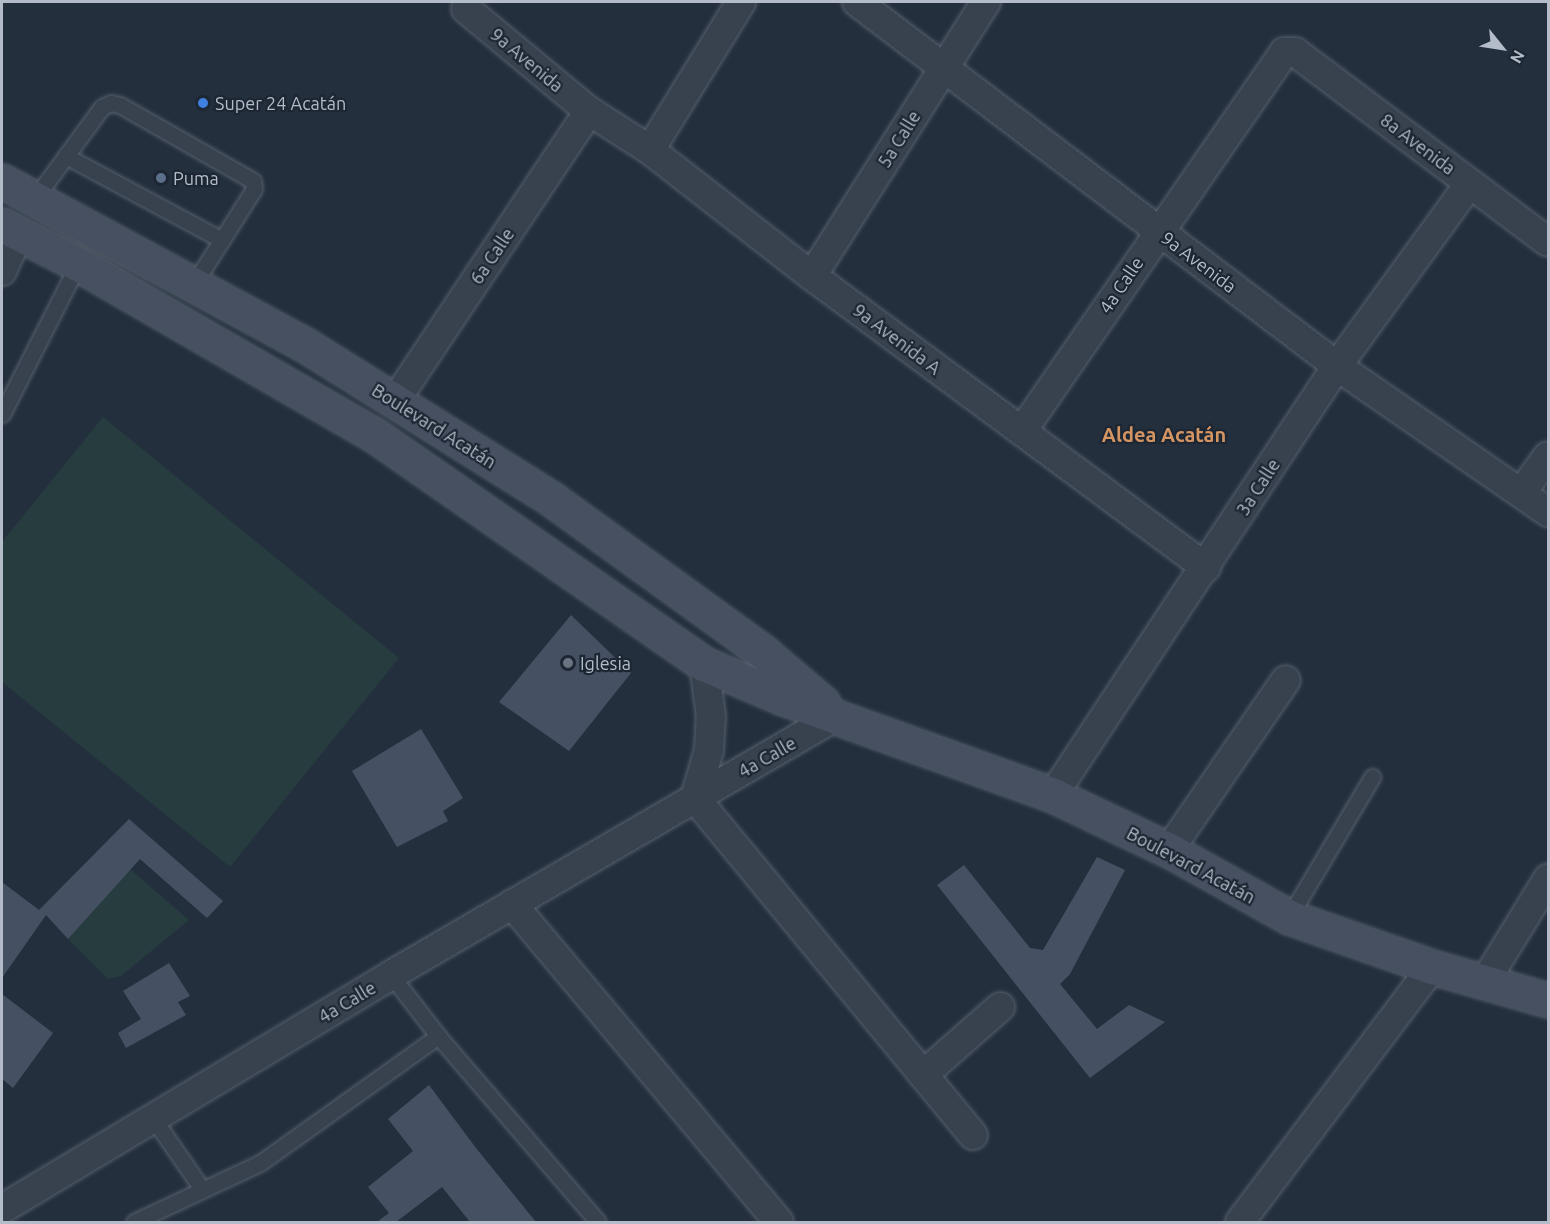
<!DOCTYPE html>
<html>
<head>
<meta charset="utf-8">
<style>
	body { margin:0 }
	#map { position:relative; width:1550px; height:1224px; overflow:hidden; background:#242f3e; font-family:Ubuntu,sans-serif }
	div>[style] { position:absolute }
	.green>* { inset:0; background:#263c3f }
	.building>* { inset:0; background:#455162 }
	.roads { filter:drop-shadow(0 0 2px #565f6c) drop-shadow(0 0 2px #565f6c) }
	.lane>* { height:15px; margin:-7.5px; padding:0 7.5px; transform-origin:7.5px; border-radius:7.5px; background:#38414e }
	.street>* { height:28px; margin:-14px; padding:0 14px; transform-origin:14px; border-radius:14px; background:#38414e }
	.secondary>* { height:33px; margin:-16.5px; padding:0 16.5px; transform-origin:16.5px; border-radius:16.5px; background:#465061 }
	.dots>* { width:16px; height:16px; translate:-50% -50%; box-sizing:border-box; border:3px solid #1d2633; border-radius:50% }
	span { translate:-50% -50%; white-space:nowrap; text-align:center; line-height:1.15; -webkit-text-stroke:4.5px #1d2633; paint-order:stroke }
	.street-label { font-size:18px; color:#b4bcc9 }
	.poi-label { font-size:18px; color:#b4bcc9 }
	.left { translate:0 -50%; text-align:left }
	.neighbourhood-label { font-size:20px; color:#d59563; font-weight:700 }
	.frame { position:absolute; inset:0; border:3px solid #b4bcc9; pointer-events:none }
	.north { position:absolute; left:1472px; top:18px; width:60px; height:60px; -webkit-text-stroke:4px #1d2633; paint-order:stroke; rotate:120deg; font-size:16px; font-weight:700; line-height:24px; text-align:center; color:#b4bcc9 }
	.north::after { content:''; display:block; margin:auto; width:21px; height:27px; background:#b4bcc9; clip-path:polygon(50% 0,100% 100%,50% 72%,0 100%) }
</style>
</head>
<body>
<div id="map">
	<div class="green">
		<i style="clip-path:polygon(103px 417px,399px 658px,230px 867px,2px 682px,2px 542px)"></i>
		<i style="clip-path:polygon(130px 869px,189px 920px,121px 976px,108px 979px,68px 939px)"></i>
	</div>
	<div class="building">
		<i style="clip-path:polygon(571px 615px,631px 673px,569px 751px,499px 702px)"></i>
		<i style="clip-path:polygon(421px 729px,463px 798px,443px 811px,448px 821px,397px 847px,352px 771px)"></i>
		<i style="clip-path:polygon(129px 819px,223px 901px,207px 918px,140px 859px,68px 939px,46px 915px,2px 978px,2px 882px,39px 910px)"></i>
		<i style="clip-path:polygon(1097px 857px,1125px 870px,1070px 974px,1060px 984px,1097px 1029px,1129px 1005px,1165px 1022px,1090px 1078px,937px 885px,964px 865px,1030px 948px,1043px 950px)"></i>
		<i style="clip-path:polygon(169px 963px,190px 996px,178px 1002px,186px 1015px,126px 1048px,118px 1033px,141px 1019px,123px 991px)"></i>
		<i style="clip-path:polygon(2px 994px,53px 1033px,13px 1088px,2px 1079px)"></i>
		<i style="clip-path:polygon(429px 1085px,476px 1148px,536px 1222px,470px 1222px,442px 1187px,396px 1222px,377px 1222px,389px 1213px,368px 1187px,413px 1151px,388px 1119px)"></i>
	</div>
	<div class="roads">
		<div class="lane">
			<i style="left:66px;top:156px;width:177px;rotate:28.3deg"></i>
			<i style="left:35px;top:198px;width:113px;rotate:-53.6deg"></i>
			<i style="left:102px;top:107px;width:10px;rotate:-24deg"></i>
			<i style="left:111px;top:103px;width:9px;rotate:13deg"></i>
			<i style="left:120px;top:105px;width:153px;rotate:29.7deg"></i>
			<i style="left:253px;top:181px;width:8px;rotate:83deg"></i>
			<i style="left:254px;top:189px;width:114px;rotate:122.4deg"></i>
			<i style="left:2px;top:414px;width:168px;rotate:-63.1deg"></i>
			<i style="left:1289px;top:917px;width:163px;rotate:-59.3deg"></i>
			<i style="left:391px;top:975px;width:77px;rotate:52.4deg"></i>
			<i style="left:438px;top:1036px;width:245px;rotate:49.3deg"></i>
			<i style="left:153px;top:1118px;width:86px;rotate:55.4deg"></i>
			<i style="left:134px;top:1222px;width:139px;rotate:-25.1deg"></i>
			<i style="left:260px;top:1163px;width:219px;rotate:-35.5deg"></i>
		</div>
		<div class="street">
			<i style="left:857px;top:2px;width:602px;rotate:37.17deg"></i>
			<i style="left:1337px;top:366px;width:257px;rotate:34.7deg"></i>
			<i style="left:466px;top:9px;width:160px;rotate:39.7deg"></i>
			<i style="left:589px;top:111px;width:72px;rotate:32.6deg"></i>
			<i style="left:650px;top:150px;width:205px;rotate:37.9deg"></i>
			<i style="left:812px;top:276px;width:490px;rotate:36.5deg"></i>
			<i style="left:650px;top:150px;width:174px;rotate:-58.4deg"></i>
			<i style="left:2px;top:271px;width:42px;rotate:-65.9deg"></i>
			<i style="left:812px;top:276px;width:325px;rotate:-57.6deg"></i>
			<i style="left:395px;top:401px;width:349px;rotate:-56.2deg"></i>
			<i style="left:1022px;top:431px;width:461px;rotate:-55.3deg"></i>
			<i style="left:1284px;top:52px;width:11px"></i>
			<i style="left:1295px;top:52px;width:316px;rotate:36.9deg"></i>
			<i style="left:1522px;top:492px;width:44px;rotate:-54.2deg"></i>
			<i style="left:1053px;top:795px;width:514px;rotate:-56.5deg"></i>
			<i style="left:1337px;top:366px;width:226px;rotate:-54deg"></i>
			<i style="left:695px;top:798px;width:437px;rotate:50.5deg"></i>
			<i style="left:695px;top:798px;width:50px;rotate:-73.7deg"></i>
			<i style="left:709px;top:750px;width:33px;rotate:-87deg"></i>
			<i style="left:711px;top:717px;width:53px;rotate:-97.5deg"></i>
			<i style="left:1169px;top:850px;width:206px;rotate:-55.5deg"></i>
			<i style="left:512px;top:904px;width:415px;rotate:50deg"></i>
			<i style="left:1486px;top:980px;width:119px;rotate:-58.5deg"></i>
			<i style="left:923px;top:1075px;width:103px;rotate:-41.4deg"></i>
			<i style="left:2px;top:1209px;width:454px;rotate:-31deg"></i>
			<i style="left:391px;top:975px;width:517px;rotate:-30.18deg"></i>
			<i style="left:1240px;top:1222px;width:319px;rotate:-53deg"></i>
		</div>
		<div class="secondary">
			<i style="left:2px;top:181px;width:341px;rotate:28.4deg"></i>
			<i style="left:302px;top:343px;width:296px;rotate:32deg"></i>
			<i style="left:553px;top:500px;width:261px;rotate:35.9deg"></i>
			<i style="left:764px;top:653px;width:77px;rotate:40.3deg"></i>
			<i style="left:2px;top:225px;width:85px;rotate:27.2deg"></i>
			<i style="left:78px;top:264px;width:340px;rotate:30deg"></i>
			<i style="left:373px;top:434px;width:403px;rotate:34.8deg"></i>
			<i style="left:704px;top:664px;width:84px;rotate:23.2deg"></i>
			<i style="left:781px;top:697px;width:289px;rotate:19.8deg"></i>
			<i style="left:1053px;top:795px;width:128px;rotate:25.4deg"></i>
			<i style="left:1169px;top:850px;width:137px;rotate:29.2deg"></i>
			<i style="left:1289px;top:917px;width:151px;rotate:19.3deg"></i>
			<i style="left:1432px;top:967px;width:121px;rotate:15.9deg"></i>
		</div>
	</div>
	<div class="dots">
		<i style="left:203px;top:103px;background:#3f7fe0"></i>
		<i style="left:161px;top:178px;background:#5c6f8a"></i>
		<i style="left:568px;top:663px;background:#6b7280"></i>
	</div>
	<div class="street-label">
		<span style="left:527px;top:60px;rotate:40deg">9a Avenida</span>
		<span style="left:899px;top:139px;rotate:-58deg">5a Calle</span>
		<span style="left:1418px;top:144px;rotate:37deg">8a Avenida</span>
		<span style="left:492px;top:256px;rotate:-56deg">6a Calle</span>
		<span style="left:1199px;top:262px;rotate:37deg">9a Avenida</span>
		<span style="left:1121px;top:285px;rotate:-56deg">4a Calle</span>
		<span style="left:897px;top:339px;rotate:37deg">9a Avenida A</span>
		<span style="left:434px;top:426px;rotate:32deg">Boulevard Acatán</span>
		<span style="left:1258px;top:487px;rotate:-57deg">3a Calle</span>
		<span style="left:767px;top:757px;rotate:-30deg">4a Calle</span>
		<span style="left:1191px;top:865px;rotate:28deg">Boulevard Acatán</span>
		<span style="left:347px;top:1002px;rotate:-31deg">4a Calle</span>
	</div>
	<div class="poi-label">
		<span class="left" style="left:215px;top:103px">Super 24 Acatán</span>
		<span class="left" style="left:173px;top:178px">Puma</span>
		<span class="left" style="left:580px;top:663px">Iglesia</span>
	</div>
	<div class="neighbourhood-label">
		<span style="left:1164px;top:434px">Aldea Acatán</span>
	</div>
	<div class="frame"></div>
	<div class="north">N</div>
</div>
</body>
</html>
